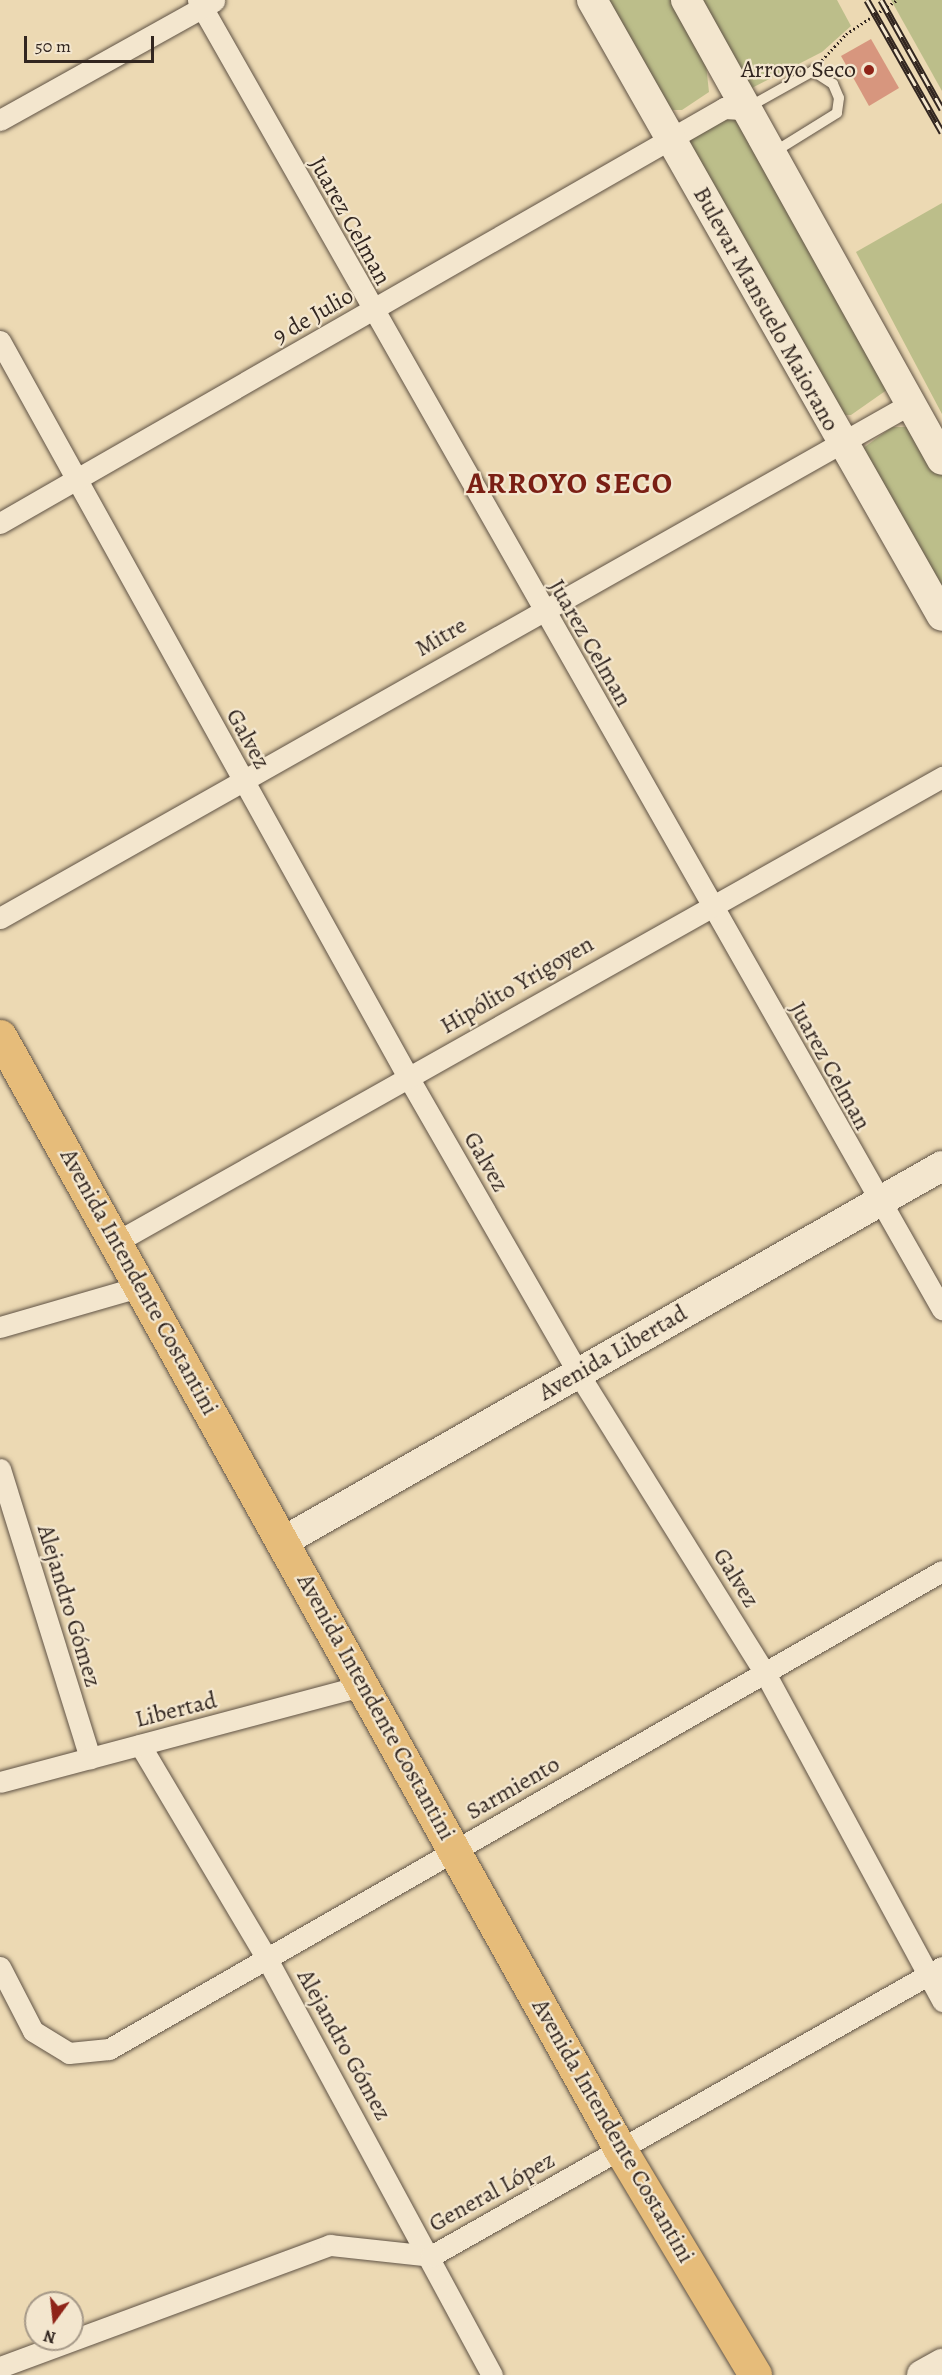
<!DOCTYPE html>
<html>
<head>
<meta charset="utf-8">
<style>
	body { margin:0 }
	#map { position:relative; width:942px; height:2375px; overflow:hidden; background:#ecd9b3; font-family:Alegreya,serif }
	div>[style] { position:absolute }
	.green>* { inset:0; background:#bcbe8a }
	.building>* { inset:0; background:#d7967e }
	.path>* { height:3px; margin-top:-1.5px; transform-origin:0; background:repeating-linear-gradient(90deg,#322620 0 1.5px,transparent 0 4.5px) }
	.roads { filter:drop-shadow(0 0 2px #605345) drop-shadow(0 0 2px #605345) }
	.lane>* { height:10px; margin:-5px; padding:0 5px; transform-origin:5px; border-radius:5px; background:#f3e6ce }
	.street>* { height:21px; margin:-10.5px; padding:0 10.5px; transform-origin:10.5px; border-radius:10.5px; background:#f3e6ce }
	.secondary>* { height:30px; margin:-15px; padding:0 15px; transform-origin:15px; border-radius:15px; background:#f3e6ce }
	.primary>* { height:33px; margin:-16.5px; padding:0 16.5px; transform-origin:16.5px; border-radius:16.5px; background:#e6bc7a }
	.rail>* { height:7px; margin-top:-3.5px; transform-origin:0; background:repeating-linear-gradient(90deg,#f3e6ce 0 14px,#322620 0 28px); box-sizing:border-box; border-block:2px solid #322620 }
	.dots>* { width:16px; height:16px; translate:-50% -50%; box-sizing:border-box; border:3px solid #f3e6ce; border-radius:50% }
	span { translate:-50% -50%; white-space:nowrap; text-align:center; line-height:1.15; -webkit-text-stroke:4.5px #f3e6ce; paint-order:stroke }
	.poi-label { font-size:24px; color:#322620 }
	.right { translate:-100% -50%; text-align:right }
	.street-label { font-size:24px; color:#322620 }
	.district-label { font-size:30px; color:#7a1f14; font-weight:700; letter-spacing:1.5px }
	.north { position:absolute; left:24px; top:2291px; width:60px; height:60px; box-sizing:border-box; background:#f3e6ce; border:2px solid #a69988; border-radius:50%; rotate:195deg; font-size:16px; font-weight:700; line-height:24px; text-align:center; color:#322620 }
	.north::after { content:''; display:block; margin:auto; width:21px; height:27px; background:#8f2418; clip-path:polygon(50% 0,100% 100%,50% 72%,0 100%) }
	.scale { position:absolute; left:24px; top:36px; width:130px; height:27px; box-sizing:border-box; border:3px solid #322620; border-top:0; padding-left:8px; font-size:18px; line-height:21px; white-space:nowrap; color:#322620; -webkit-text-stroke:4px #f3e6ce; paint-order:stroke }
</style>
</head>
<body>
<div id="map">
	<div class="green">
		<i style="clip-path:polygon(601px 0,676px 0,705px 56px,709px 92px,682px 110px,670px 110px)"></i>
		<i style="clip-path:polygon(695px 0,837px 0,851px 26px,822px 52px,746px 91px)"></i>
		<i style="clip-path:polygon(891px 0,942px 0,942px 91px)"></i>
		<i style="clip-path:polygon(729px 117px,738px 119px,891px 387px,851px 415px,842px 415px,688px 141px)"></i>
		<i style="clip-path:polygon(942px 203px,942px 414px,856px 252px)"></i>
		<i style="clip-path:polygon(892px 427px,909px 427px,942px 474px,942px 598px,862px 449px)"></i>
	</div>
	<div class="building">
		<i style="clip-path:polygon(871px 39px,899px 88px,869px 106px,841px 56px)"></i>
	</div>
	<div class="path">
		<i style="left:822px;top:60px;width:35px;rotate:-47deg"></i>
		<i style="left:846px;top:34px;width:61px;rotate:-33.7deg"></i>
	</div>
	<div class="roads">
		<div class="lane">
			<i style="left:747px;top:108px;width:76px;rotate:-29.3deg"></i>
			<i style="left:813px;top:71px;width:24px;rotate:33deg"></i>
			<i style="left:833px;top:84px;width:15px;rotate:67deg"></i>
			<i style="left:839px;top:98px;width:15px;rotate:98deg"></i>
			<i style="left:837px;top:113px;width:74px;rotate:148.2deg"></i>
		</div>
		<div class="street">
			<i style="left:198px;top:0;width:1506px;rotate:60.39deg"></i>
			<i style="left:0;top:120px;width:245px;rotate:-29.1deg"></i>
			<i style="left:0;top:341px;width:842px;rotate:61deg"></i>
			<i style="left:408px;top:1077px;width:341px;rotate:60.1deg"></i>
			<i style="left:578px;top:1373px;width:354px;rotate:58.1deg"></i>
			<i style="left:765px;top:1673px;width:373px;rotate:61.6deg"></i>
			<i style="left:0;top:523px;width:835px;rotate:-29.82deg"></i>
			<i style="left:724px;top:108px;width:22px;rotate:3deg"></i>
			<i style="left:0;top:918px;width:1045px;rotate:-29.46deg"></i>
			<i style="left:118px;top:1241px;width:946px;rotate:-29.38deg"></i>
			<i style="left:0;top:1327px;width:148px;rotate:-16.1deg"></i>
			<i style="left:0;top:1469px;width:303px;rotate:72.7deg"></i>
			<i style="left:140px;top:1745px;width:249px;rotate:59.3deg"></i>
			<i style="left:267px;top:1959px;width:473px;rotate:61.6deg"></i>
			<i style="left:0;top:1782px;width:377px;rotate:-14.9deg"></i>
			<i style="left:0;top:1967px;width:72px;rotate:62.7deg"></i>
			<i style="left:33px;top:2031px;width:42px;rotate:31.4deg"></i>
			<i style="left:69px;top:2053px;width:40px;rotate:-5.7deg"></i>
			<i style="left:109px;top:2049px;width:960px;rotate:-29.85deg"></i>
			<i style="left:0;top:2367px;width:352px;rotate:-20.3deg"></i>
			<i style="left:330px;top:2245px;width:102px;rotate:6.2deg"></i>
			<i style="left:431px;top:2256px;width:587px;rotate:-29.49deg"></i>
		</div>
		<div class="secondary">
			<i style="left:592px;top:0;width:708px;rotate:60.4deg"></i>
			<i style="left:686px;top:0;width:526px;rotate:60.9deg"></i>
			<i style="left:284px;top:1541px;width:757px;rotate:-29.68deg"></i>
			<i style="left:922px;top:2375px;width:23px;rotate:-29deg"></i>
		</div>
		<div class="primary">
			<i style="left:0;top:1036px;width:1274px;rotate:60.88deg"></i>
			<i style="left:620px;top:2149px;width:263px;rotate:59.1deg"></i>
		</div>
	</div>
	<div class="rail">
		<i style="left:867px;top:0;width:152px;rotate:60.4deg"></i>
		<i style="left:881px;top:0;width:125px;rotate:60.8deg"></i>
	</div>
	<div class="dots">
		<i style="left:869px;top:70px;background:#8f2418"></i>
	</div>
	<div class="poi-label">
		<span class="right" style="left:856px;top:70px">Arroyo Seco</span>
	</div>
	<div class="street-label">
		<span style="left:350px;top:221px;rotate:61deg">Juarez Celman</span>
		<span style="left:766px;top:309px;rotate:61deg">Bulevar Mansuelo Maiorano</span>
		<span style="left:313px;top:316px;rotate:-30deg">9 de Julio</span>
		<span style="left:441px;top:637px;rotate:-30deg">Mitre</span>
		<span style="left:590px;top:643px;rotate:60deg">Juarez Celman</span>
		<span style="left:248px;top:739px;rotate:61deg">Galvez</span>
		<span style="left:517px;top:985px;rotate:-30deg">Hipólito Yrigoyen</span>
		<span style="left:830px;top:1066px;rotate:61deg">Juarez Celman</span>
		<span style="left:486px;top:1162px;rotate:60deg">Galvez</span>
		<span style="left:139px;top:1282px;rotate:61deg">Avenida Intendente Costantini</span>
		<span style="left:613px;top:1353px;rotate:-30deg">Avenida Libertad</span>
		<span style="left:736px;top:1578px;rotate:58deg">Galvez</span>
		<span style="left:69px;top:1606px;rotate:73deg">Alejandro Gómez</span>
		<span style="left:376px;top:1707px;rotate:61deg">Avenida Intendente Costantini</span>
		<span style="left:176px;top:1710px;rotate:-14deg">Libertad</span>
		<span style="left:513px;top:1788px;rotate:-30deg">Sarmiento</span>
		<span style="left:344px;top:2045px;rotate:61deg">Alejandro Gómez</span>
		<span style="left:613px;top:2131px;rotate:60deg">Avenida Intendente Costantini</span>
		<span style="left:492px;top:2192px;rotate:-29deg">General López</span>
	</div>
	<div class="district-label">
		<span style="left:570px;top:483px">ARROYO SECO</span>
	</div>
	<div class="north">N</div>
	<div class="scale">50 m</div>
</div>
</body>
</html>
